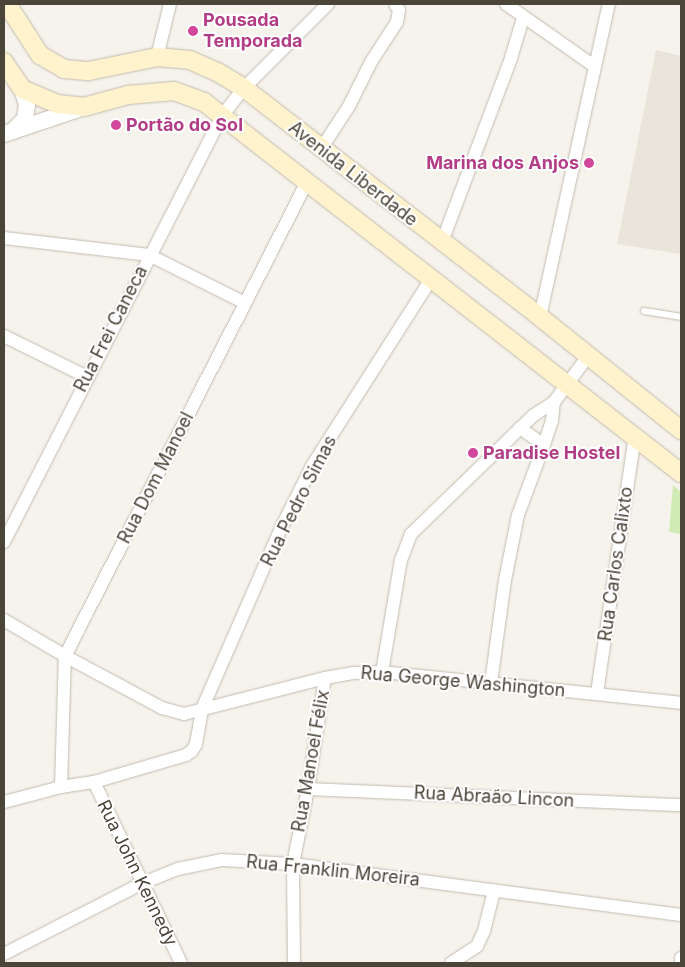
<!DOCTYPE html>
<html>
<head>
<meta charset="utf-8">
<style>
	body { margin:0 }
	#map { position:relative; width:685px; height:967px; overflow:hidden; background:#f6f3ec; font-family:Inter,sans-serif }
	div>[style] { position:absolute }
	.residential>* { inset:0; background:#eae5da }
	.green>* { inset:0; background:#d2eab5 }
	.roads { filter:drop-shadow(0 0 1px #c2bbae) drop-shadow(0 0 1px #c2bbae) }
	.service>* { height:6px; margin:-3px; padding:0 3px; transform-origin:3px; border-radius:3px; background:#fff }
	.minor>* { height:12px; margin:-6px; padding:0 6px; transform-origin:6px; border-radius:6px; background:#fff }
	.tertiary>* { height:16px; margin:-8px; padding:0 8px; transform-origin:8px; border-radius:8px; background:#fff }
	.secondary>* { height:18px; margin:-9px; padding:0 9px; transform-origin:9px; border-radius:9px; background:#fff3cd }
	.dots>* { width:14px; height:14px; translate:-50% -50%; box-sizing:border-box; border:2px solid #fff; border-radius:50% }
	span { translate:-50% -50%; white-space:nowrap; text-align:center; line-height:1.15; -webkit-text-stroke:4px #fff; paint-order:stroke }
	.hotel-label { font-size:18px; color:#b23c85; font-weight:700 }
	.left { translate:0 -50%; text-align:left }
	.right { translate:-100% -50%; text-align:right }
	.street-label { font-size:18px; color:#4b4439 }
	.frame { position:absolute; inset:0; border:5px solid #4b4439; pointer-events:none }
</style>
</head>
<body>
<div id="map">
	<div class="residential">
		<i style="clip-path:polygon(656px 50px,681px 56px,681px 254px,617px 244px)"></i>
	</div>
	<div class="green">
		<i style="clip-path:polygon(673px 485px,681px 492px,681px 534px,669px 532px)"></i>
	</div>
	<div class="roads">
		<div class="service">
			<i style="left:644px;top:311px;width:37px;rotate:9deg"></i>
		</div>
		<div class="minor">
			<i style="left:506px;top:4px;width:108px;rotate:35.2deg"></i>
			<i style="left:157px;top:57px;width:55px;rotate:-76.2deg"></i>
			<i style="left:321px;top:149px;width:51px;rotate:-56.9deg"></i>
			<i style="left:349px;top:106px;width:49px;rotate:-63.4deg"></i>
			<i style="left:371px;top:62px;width:48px;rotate:-57deg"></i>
			<i style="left:397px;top:22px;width:12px;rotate:-81deg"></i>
			<i style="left:399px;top:10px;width:7px;rotate:-124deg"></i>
			<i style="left:4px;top:238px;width:146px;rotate:6.7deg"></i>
			<i style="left:149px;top:255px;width:107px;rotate:26.6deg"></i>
			<i style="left:442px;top:242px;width:197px;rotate:-69.4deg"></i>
			<i style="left:511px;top:58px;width:42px;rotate:-73.3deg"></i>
			<i style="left:540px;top:317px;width:321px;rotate:-77.6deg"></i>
			<i style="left:4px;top:336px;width:93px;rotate:26.3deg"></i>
			<i style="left:520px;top:428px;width:29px;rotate:35deg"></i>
			<i style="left:4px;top:542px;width:479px;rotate:-62.9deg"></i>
			<i style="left:222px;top:116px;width:36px;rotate:-52deg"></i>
			<i style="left:244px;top:88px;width:119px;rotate:-45deg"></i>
			<i style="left:4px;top:620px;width:71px;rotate:30.5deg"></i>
			<i style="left:65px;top:656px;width:110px;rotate:28.2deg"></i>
			<i style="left:162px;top:708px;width:23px;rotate:15deg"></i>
			<i style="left:184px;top:714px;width:146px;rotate:-14.3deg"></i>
			<i style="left:325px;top:678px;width:28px;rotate:-10deg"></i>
			<i style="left:353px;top:673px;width:29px;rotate:-2deg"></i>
			<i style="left:382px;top:672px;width:301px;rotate:5.9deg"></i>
			<i style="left:382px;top:672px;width:114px;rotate:-80.4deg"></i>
			<i style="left:401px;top:560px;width:28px;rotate:-69deg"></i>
			<i style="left:411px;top:534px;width:171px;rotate:-44.1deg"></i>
			<i style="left:534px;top:415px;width:24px;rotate:-33deg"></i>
			<i style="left:554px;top:402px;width:57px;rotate:-53.5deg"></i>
			<i style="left:491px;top:683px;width:104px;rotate:-82.3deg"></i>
			<i style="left:505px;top:580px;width:66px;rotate:-78.7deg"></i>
			<i style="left:518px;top:515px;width:75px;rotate:-69.6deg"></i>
			<i style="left:544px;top:445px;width:26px;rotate:-72deg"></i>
			<i style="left:552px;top:420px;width:18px;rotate:-84deg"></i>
			<i style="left:597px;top:693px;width:260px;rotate:-81.6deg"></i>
			<i style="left:94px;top:782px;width:201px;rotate:64.3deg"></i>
			<i style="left:61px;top:787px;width:131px;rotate:-88.3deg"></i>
			<i style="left:65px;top:656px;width:530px;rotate:-62.95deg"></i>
			<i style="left:308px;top:789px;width:373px;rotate:2.5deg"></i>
			<i style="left:4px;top:802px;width:59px;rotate:-14.7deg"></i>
			<i style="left:61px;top:787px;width:33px;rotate:-9deg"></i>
			<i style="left:94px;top:782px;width:96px;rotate:-16.4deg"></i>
			<i style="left:186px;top:755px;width:7px;rotate:-34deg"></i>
			<i style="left:192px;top:751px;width:8px;rotate:-60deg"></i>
			<i style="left:196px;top:744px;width:36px;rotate:-80deg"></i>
			<i style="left:202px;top:709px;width:202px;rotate:-66.4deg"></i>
			<i style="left:283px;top:524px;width:65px;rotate:-63.4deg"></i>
			<i style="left:312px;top:466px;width:222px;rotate:-57.5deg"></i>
			<i style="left:4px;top:954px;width:156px;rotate:-27.1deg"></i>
			<i style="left:143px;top:883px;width:38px;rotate:-22deg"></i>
			<i style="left:178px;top:869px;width:45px;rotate:-11.6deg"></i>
			<i style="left:222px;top:860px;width:71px;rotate:3.2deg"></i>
			<i style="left:293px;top:864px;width:391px;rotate:7.5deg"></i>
			<i style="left:294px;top:963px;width:99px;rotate:-90.6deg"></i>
			<i style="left:293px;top:864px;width:76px;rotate:-78.7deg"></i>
			<i style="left:308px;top:789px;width:112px;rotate:-81.3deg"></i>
			<i style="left:451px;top:963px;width:31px;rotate:-33deg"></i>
			<i style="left:477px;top:946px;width:17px;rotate:-65deg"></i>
			<i style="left:484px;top:931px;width:41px;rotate:-76deg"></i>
			<i style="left:681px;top:963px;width:5px;rotate:-90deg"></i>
		</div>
		<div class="tertiary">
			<i style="left:13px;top:131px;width:17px;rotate:-45deg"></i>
			<i style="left:25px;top:119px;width:14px;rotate:-82deg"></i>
			<i style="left:27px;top:105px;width:17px;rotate:-107deg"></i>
			<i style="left:4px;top:134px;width:84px;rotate:-18.6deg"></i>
		</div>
		<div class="secondary">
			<i style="left:7px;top:4px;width:61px;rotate:57.1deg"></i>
			<i style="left:40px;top:55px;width:28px;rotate:30deg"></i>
			<i style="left:64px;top:69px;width:25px;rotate:5deg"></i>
			<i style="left:89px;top:71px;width:69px;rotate:-11.6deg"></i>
			<i style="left:157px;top:57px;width:33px;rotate:5deg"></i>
			<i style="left:190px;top:60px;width:32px;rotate:24deg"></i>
			<i style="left:219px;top:73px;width:29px;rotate:31deg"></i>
			<i style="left:244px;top:88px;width:374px;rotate:37.7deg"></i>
			<i style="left:540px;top:317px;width:181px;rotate:38.7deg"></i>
			<i style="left:4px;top:62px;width:32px;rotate:56deg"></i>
			<i style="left:22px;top:89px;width:38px;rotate:23deg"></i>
			<i style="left:57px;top:104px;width:27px;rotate:6deg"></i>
			<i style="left:84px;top:107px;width:46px;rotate:-15.3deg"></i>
			<i style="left:128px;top:95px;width:46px;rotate:-5deg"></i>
			<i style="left:174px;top:91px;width:32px;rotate:20deg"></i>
			<i style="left:204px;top:102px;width:604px;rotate:37.87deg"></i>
		</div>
	</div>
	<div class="dots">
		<i style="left:193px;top:31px;background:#d1479c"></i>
		<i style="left:116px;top:125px;background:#d1479c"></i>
		<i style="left:589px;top:163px;background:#d1479c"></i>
		<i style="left:473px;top:453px;background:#d1479c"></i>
	</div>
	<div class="hotel-label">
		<span class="left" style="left:203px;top:31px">Pousada<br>Temporada</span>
		<span class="left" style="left:126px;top:125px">Portão do Sol</span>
		<span class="right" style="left:579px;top:163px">Marina dos Anjos</span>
		<span class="left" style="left:483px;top:453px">Paradise Hostel</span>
	</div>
	<div class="street-label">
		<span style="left:353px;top:174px;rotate:38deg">Avenida Liberdade</span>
		<span style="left:111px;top:329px;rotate:-63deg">Rua Frei Caneca</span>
		<span style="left:156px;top:478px;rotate:-63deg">Rua Dom Manoel</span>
		<span style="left:299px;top:501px;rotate:-63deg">Rua Pedro Simas</span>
		<span style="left:616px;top:564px;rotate:-82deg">Rua Carlos Calixto</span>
		<span style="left:463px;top:682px;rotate:5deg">Rua George Washington</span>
		<span style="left:311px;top:761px;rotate:-80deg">Rua Manoel Félix</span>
		<span style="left:494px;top:797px;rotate:3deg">Rua Abraão Lincon</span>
		<span style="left:333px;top:871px;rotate:6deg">Rua Franklin Moreira</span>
		<span style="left:137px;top:873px;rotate:64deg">Rua John Kennedy</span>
	</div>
	<div class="frame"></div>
</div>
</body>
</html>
